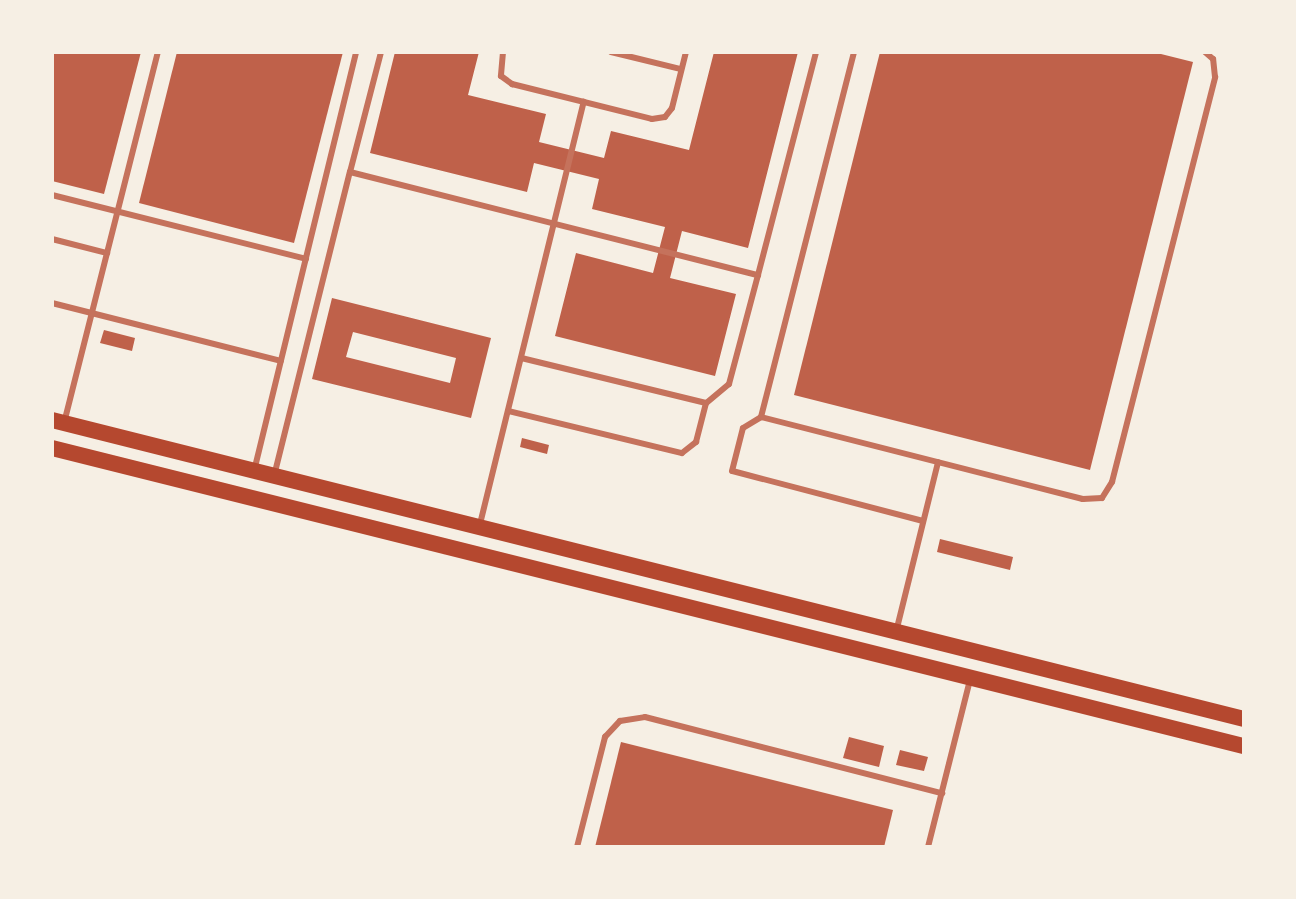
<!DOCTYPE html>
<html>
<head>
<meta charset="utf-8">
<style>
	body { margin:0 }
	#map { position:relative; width:1296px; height:899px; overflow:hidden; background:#f6efe4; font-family:"Archivo Narrow",sans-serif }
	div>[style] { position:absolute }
	.building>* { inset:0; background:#bf614a }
	.service>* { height:6px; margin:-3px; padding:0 3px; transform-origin:3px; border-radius:3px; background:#c5725c }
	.secondary>* { height:16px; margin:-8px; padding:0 8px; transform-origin:8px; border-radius:8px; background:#b5482f }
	span { translate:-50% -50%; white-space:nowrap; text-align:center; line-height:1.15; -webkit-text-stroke:8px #f6efe4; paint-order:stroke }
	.frame { position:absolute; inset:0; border:54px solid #f6efe4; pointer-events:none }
</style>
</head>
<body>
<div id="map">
	<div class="building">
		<i style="clip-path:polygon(52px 52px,141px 52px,104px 194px,52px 181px)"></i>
		<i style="clip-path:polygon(177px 52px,343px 52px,294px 243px,139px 203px)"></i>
		<i style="clip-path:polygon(395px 52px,479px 52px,468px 95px,546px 114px,539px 142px,604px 158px,611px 131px,689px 150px,714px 52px,798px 52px,748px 248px,682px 231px,670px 278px,736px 294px,715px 376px,555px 336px,576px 253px,653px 273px,665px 227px,592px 209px,599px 179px,534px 163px,527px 192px,370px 153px)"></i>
		<i style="clip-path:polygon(880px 52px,1153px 52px,1193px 62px,1090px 470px,794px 395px)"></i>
		<i style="clip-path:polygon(evenodd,332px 298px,491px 338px,471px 418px,312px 379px,332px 298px,353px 332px,456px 358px,450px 383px,346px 357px,353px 332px)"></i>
		<i style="clip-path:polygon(104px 330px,135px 338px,132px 351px,100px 343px)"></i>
		<i style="clip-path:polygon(522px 438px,549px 445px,547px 454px,520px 447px)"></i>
		<i style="clip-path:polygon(940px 539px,1013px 557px,1010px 570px,937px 552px)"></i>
		<i style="clip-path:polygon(849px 737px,884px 746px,879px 767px,843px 758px)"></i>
		<i style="clip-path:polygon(621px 742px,893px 810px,884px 847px,595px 847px)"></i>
		<i style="clip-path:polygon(900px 750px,928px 757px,924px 771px,896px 765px)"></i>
	</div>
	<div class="service">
		<i style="left:503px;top:52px;width:24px;rotate:95deg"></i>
		<i style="left:501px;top:76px;width:14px;rotate:36deg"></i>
		<i style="left:512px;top:84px;width:144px;rotate:14deg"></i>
		<i style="left:652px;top:119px;width:13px;rotate:-9deg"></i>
		<i style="left:665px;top:117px;width:11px;rotate:-52deg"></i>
		<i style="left:672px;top:108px;width:58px;rotate:-76deg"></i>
		<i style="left:611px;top:52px;width:72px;rotate:13.7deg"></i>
		<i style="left:350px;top:172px;width:124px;rotate:-75.5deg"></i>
		<i style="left:52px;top:195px;width:262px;rotate:14.1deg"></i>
		<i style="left:52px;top:239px;width:57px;rotate:14.3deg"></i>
		<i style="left:758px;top:275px;width:230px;rotate:-75.4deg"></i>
		<i style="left:52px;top:303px;width:236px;rotate:14.2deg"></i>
		<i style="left:508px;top:411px;width:179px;rotate:13.6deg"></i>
		<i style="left:682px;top:453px;width:18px;rotate:-38deg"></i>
		<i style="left:696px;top:442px;width:40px;rotate:-75.6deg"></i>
		<i style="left:706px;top:403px;width:189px;rotate:-166.3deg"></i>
		<i style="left:761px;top:417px;width:377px;rotate:-75.7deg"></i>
		<i style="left:64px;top:423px;width:383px;rotate:-75.8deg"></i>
		<i style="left:255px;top:467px;width:427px;rotate:-76.3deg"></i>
		<i style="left:275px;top:472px;width:309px;rotate:-76deg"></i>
		<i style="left:350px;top:172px;width:421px;rotate:14.2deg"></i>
		<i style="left:758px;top:275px;width:113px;rotate:104.9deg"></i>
		<i style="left:729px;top:384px;width:30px;rotate:140deg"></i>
		<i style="left:923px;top:521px;width:197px;rotate:-165.3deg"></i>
		<i style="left:732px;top:471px;width:44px;rotate:-75.7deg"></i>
		<i style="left:743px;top:428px;width:21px;rotate:-31deg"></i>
		<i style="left:761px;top:417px;width:332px;rotate:14.3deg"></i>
		<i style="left:1083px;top:499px;width:19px;rotate:-3deg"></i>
		<i style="left:1102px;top:498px;width:19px;rotate:-58deg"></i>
		<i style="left:1112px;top:482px;width:418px;rotate:-75.7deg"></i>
		<i style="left:1215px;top:77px;width:18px;rotate:-96deg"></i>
		<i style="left:1213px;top:59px;width:11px;rotate:-139deg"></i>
		<i style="left:480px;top:524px;width:435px;rotate:-76.2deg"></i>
		<i style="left:896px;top:632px;width:175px;rotate:-76.1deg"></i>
		<i style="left:577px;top:847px;width:114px;rotate:-75.7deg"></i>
		<i style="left:605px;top:737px;width:22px;rotate:-47deg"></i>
		<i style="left:620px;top:721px;width:25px;rotate:-9deg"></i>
		<i style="left:645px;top:717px;width:307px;rotate:14.4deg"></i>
		<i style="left:928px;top:847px;width:172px;rotate:-75.9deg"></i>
	</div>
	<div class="secondary">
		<i style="left:52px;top:420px;width:1229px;rotate:14.08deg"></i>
		<i style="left:52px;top:448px;width:1229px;rotate:14.04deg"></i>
	</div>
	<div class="frame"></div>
</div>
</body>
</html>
